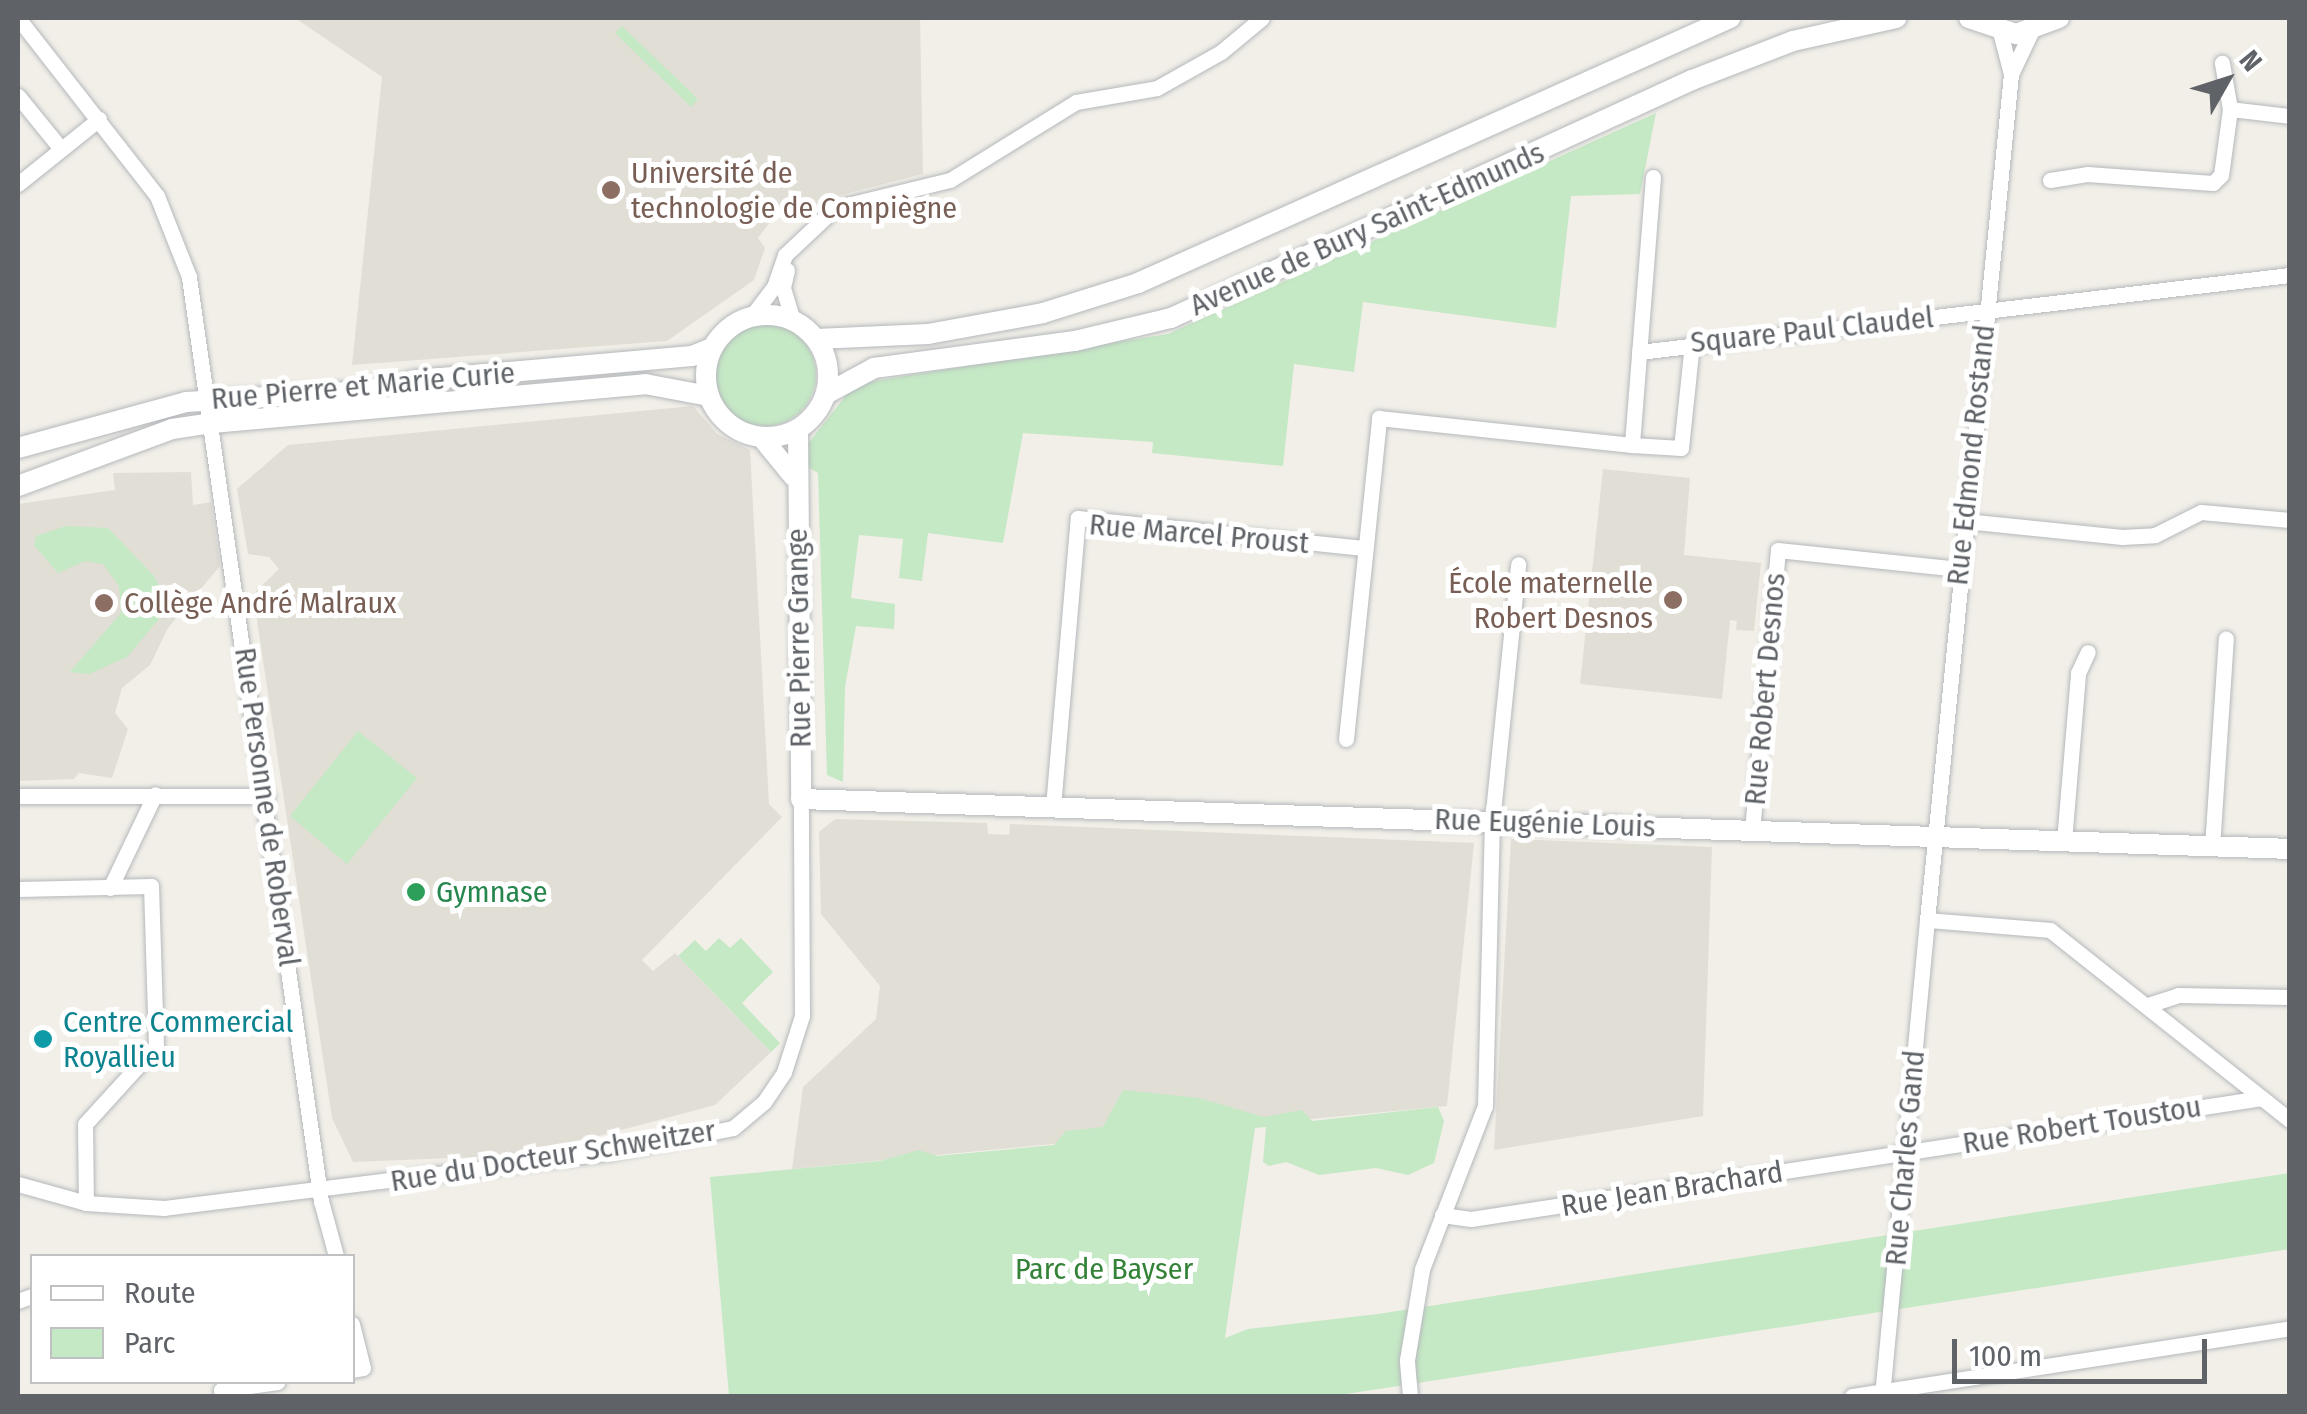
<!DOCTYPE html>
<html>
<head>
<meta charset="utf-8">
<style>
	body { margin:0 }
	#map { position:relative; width:2307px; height:1414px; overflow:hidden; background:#f1efe8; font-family:"Fira Sans Condensed",sans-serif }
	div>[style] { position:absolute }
	.education>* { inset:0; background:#e1ded6 }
	.green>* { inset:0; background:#c5e8c5 }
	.round { border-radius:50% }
	.roads { filter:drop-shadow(0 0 2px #b5b8bc) drop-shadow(0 0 2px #b5b8bc) }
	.street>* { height:15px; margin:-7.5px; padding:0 7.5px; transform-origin:7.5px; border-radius:7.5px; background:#fff }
	.secondary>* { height:20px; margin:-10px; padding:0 10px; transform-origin:10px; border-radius:10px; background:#fff }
	.secondary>.ring { margin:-10px; padding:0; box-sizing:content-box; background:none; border:20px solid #fff; border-radius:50% }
	.dots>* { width:28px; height:28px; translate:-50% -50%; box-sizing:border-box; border:5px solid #fff; border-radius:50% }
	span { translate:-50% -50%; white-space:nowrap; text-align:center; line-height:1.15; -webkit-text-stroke:10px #fff; paint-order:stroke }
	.education-label { font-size:30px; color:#785e54 }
	.left { translate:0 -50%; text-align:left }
	.right { translate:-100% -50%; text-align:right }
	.street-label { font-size:30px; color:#5f6368 }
	.leisure-label { font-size:30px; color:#27864d }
	.culture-label { font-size:30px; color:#0d838f }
	.park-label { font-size:30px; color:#348238 }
	.frame { position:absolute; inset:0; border:20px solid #5f6368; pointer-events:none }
	.legend { position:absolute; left:30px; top:1254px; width:325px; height:130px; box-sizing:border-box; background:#fff; border:2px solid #bfc1c3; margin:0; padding:12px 18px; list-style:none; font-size:30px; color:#5f6368 }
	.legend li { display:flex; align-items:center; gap:20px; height:50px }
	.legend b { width:50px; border:2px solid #bfc1c3 }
	.north { position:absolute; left:2177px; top:30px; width:100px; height:100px; -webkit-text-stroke:8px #fff; paint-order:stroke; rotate:51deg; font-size:28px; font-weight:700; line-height:40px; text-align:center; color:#5f6368 }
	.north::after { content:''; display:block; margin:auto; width:35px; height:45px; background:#5f6368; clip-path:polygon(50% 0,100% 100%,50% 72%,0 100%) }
	.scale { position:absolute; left:1952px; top:1339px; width:255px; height:45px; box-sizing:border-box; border:5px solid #5f6368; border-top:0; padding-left:12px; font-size:30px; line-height:35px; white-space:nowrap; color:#5f6368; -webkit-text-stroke:8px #fff; paint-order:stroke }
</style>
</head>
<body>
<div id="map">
	<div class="education">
		<i style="clip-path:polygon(295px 18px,920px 18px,923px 174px,833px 197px,802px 219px,780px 209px,758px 238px,765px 248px,754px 280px,667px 341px,352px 365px,382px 77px)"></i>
		<i style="clip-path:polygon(693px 406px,717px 434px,750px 450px,769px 804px,782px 817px,642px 960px,653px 971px,675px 953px,771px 1052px,715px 1105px,595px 1137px,519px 1155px,353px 1162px,332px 1118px,253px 594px,279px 569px,269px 557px,248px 554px,237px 489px,288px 445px)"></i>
		<i style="clip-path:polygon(1603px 469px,1690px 478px,1684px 555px,1761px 563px,1754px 631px,1736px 630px,1737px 621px,1730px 620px,1722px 699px,1580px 684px)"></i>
		<i style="clip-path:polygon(191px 472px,193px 505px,211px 502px,220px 566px,168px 628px,150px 665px,122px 688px,115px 713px,128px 729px,112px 778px,79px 773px,74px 779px,18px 781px,18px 504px,115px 490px,113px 473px)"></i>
		<i style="clip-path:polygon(835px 819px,987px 823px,988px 834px,1009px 835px,1010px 824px,1474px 843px,1447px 1106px,792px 1169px,803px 1087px,876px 1019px,880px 986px,821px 914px,819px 832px)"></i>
		<i style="clip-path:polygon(1511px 839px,1712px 847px,1703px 1116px,1494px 1150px)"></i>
	</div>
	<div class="green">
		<i style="clip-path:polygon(622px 26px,698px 99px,691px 107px,615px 33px)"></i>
		<i style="clip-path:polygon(1656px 113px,1640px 194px,1571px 196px,1556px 328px,1363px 302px,1354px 372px,1294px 364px,1283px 466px,1152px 453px,1153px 442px,1023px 433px,1003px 543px,928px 533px,922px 581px,899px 578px,903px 539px,859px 535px,851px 598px,895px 604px,894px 629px,856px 626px,845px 687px,843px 782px,827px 775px,818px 473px,806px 466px,807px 445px,855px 384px,1168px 334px)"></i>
		<i class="round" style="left:714px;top:324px;width:102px;height:102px"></i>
		<i style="clip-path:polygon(66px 526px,108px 528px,154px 576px,169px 607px,127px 657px,89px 674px,70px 672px,121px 613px,119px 586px,103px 564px,85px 561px,58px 573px,34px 545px,36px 536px)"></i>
		<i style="clip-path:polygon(358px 731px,417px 778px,347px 864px,290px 816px)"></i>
		<i style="clip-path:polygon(719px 938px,730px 948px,741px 938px,773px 972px,742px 1003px,780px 1043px,771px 1052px,678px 956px,695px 940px,706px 951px)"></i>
		<i style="clip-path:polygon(1123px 1090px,1199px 1098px,1264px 1117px,1302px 1110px,1312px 1121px,1438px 1107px,1444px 1121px,1434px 1163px,1408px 1175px,1376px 1168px,1319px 1175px,1286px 1162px,1269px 1166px,1263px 1162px,1266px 1127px,1255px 1128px,1225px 1338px,1248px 1329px,1378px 1314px,2289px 1173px,2290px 1249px,1333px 1396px,729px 1396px,710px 1177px,880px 1161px,919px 1150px,937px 1156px,1054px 1145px,1066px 1131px,1103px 1127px)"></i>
	</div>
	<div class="roads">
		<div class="street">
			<i style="left:18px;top:18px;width:226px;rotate:52deg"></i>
			<i style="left:157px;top:196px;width:87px;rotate:68.4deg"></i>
			<i style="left:189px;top:277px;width:933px;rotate:81.87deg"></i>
			<i style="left:321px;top:1201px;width:57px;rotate:74.7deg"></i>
			<i style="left:2000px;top:32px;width:43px;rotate:75.3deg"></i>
			<i style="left:2031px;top:32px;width:47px;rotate:115.5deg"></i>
			<i style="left:2011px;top:74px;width:850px;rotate:95.67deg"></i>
			<i style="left:1927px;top:920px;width:123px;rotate:4.6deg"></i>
			<i style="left:2050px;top:930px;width:306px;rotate:38.4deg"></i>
			<i style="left:18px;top:96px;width:68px;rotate:50.9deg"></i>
			<i style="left:2230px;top:109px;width:60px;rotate:6.7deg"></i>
			<i style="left:1653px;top:177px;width:269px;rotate:94.5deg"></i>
			<i style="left:1632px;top:445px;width:49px;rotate:3.5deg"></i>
			<i style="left:1681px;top:448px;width:106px;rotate:-84deg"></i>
			<i style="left:2050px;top:180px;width:37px;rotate:-9deg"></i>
			<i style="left:2087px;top:174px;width:126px;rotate:4.1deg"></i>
			<i style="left:2213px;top:183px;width:11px;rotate:-45deg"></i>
			<i style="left:2221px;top:175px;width:67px;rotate:-82.2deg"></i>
			<i style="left:2230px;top:109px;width:47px;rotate:-99.9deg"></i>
			<i style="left:18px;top:184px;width:104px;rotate:-38.7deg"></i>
			<i style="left:787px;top:270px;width:18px;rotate:103deg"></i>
			<i style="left:783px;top:288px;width:34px;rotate:73deg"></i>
			<i style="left:751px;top:317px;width:38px;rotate:-53deg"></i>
			<i style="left:774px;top:287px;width:34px;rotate:-71deg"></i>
			<i style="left:785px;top:255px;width:69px;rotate:-43.2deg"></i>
			<i style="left:835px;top:208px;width:118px;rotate:-13.7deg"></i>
			<i style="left:950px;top:180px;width:148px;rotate:-31.8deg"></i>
			<i style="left:1076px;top:102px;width:82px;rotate:-9.8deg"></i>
			<i style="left:1157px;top:88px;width:73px;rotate:-29.4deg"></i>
			<i style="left:1221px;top:52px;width:53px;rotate:-39.7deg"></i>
			<i style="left:1639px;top:352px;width:656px;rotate:-6.75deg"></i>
			<i style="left:1965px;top:521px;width:158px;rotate:5.8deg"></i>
			<i style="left:2122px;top:537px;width:33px;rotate:-3deg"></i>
			<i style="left:2155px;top:535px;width:51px;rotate:-26.6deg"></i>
			<i style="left:2201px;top:512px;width:89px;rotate:5.1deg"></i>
			<i style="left:1346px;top:739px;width:323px;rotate:-84.1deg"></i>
			<i style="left:1379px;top:418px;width:254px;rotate:6.1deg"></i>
			<i style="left:18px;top:796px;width:249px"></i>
			<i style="left:1053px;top:807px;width:290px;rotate:-85.1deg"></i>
			<i style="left:1078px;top:518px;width:289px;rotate:6deg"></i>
			<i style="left:1752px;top:830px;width:281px;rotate:-84.7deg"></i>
			<i style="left:1778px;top:550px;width:182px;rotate:6deg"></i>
			<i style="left:2064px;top:841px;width:169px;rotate:-85.2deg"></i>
			<i style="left:2078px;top:673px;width:23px;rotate:-65deg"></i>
			<i style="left:2212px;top:847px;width:209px;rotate:-86.2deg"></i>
			<i style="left:110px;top:888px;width:104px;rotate:-64.4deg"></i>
			<i style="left:18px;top:889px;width:133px;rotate:-1.3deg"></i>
			<i style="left:151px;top:886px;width:160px;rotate:88.2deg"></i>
			<i style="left:156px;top:1046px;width:105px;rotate:132.3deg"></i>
			<i style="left:85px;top:1124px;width:79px;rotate:89.3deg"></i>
			<i style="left:2148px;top:1005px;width:32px;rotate:-18deg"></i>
			<i style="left:2178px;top:995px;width:112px;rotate:1deg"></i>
			<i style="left:18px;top:1184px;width:71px;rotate:15.6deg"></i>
			<i style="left:86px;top:1203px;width:78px;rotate:3.7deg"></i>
			<i style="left:164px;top:1208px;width:447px;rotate:-7.1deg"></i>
			<i style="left:608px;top:1153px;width:127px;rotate:-11.3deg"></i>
			<i style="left:733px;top:1128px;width:40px;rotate:-40deg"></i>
			<i style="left:764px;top:1102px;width:36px;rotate:-56deg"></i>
			<i style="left:784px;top:1072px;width:59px;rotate:-72.2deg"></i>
			<i style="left:802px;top:1016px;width:217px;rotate:-90.3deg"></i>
			<i style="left:1442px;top:1215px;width:29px;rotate:8deg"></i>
			<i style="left:1471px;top:1219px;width:800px;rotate:-8.7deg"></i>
			<i style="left:18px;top:1301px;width:15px;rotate:-20deg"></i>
			<i style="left:352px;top:1324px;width:45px;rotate:76deg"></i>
			<i style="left:363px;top:1368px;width:11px;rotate:170deg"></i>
			<i style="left:222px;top:1396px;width:6px;rotate:-99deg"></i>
			<i style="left:221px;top:1390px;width:57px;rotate:-8.1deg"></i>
			<i style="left:1410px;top:1396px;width:36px;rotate:-95deg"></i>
			<i style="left:1407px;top:1360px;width:92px;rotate:-80.6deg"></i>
			<i style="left:1422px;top:1269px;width:175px;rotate:-68.9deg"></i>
			<i style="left:1485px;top:1106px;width:284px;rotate:-88.6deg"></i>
			<i style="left:1492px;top:822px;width:259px;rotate:-84.2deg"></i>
			<i style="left:1852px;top:1396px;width:443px;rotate:-8.8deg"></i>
			<i style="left:1882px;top:1396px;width:478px;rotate:-84.6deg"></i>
		</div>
		<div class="secondary">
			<i style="left:1969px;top:18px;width:50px;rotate:18.8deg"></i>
			<i style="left:2016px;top:34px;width:46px;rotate:-20.4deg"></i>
			<i class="ring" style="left:706px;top:315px;width:102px;height:102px"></i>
			<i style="left:816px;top:339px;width:112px;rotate:-2.6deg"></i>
			<i style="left:928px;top:334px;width:117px;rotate:-10.3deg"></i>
			<i style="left:1043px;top:313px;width:100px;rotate:-17.5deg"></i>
			<i style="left:1138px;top:283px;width:649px;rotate:-24.11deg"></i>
			<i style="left:826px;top:394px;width:55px;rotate:-28.4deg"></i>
			<i style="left:874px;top:368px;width:203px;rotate:-7.7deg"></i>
			<i style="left:1075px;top:341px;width:99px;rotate:-13.5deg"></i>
			<i style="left:1171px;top:318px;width:573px;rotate:-24.55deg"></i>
			<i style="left:1692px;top:80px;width:108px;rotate:-21.1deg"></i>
			<i style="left:1793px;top:41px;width:106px;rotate:-12.6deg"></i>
			<i style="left:798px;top:429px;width:370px;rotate:89.5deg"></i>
			<i style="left:801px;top:799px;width:1490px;rotate:1.92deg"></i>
			<i style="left:762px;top:438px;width:50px;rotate:50.6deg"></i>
			<i style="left:18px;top:448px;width:174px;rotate:-15.3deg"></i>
			<i style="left:186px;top:402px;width:179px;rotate:-3.5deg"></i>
			<i style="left:365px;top:391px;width:54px;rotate:-11.7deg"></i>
			<i style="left:418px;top:380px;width:275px;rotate:-5deg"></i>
			<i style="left:692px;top:356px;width:22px;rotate:-22deg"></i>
			<i style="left:18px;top:486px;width:164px;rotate:-20.3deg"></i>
			<i style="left:172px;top:429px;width:40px;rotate:-8.5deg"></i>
			<i style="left:212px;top:423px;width:435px;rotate:-5.1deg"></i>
			<i style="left:645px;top:384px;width:65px;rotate:10.6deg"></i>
		</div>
	</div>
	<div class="dots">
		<i style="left:611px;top:190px;background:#8d6e63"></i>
		<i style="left:1673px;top:600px;background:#8d6e63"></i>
		<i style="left:104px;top:603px;background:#8d6e63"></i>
		<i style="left:416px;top:892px;background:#2e9e5b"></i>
		<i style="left:43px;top:1039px;background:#0f9aa8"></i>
	</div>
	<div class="education-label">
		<span class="left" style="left:631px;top:190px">Université de<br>technologie de Compiègne</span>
		<span class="right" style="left:1653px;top:600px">École maternelle<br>Robert Desnos</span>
		<span class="left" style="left:124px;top:603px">Collège André Malraux</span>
	</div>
	<div class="street-label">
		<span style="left:1367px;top:229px;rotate:-24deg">Avenue de Bury Saint-Edmunds</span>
		<span style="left:1812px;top:330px;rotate:-6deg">Square Paul Claudel</span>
		<span style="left:363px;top:386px;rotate:-5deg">Rue Pierre et Marie Curie</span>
		<span style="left:1971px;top:455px;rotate:-84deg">Rue Edmond Rostand</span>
		<span style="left:1199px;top:534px;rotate:5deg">Rue Marcel Proust</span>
		<span style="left:799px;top:638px;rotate:-91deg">Rue Pierre Grange</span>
		<span style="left:1765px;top:689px;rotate:-85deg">Rue Robert Desnos</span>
		<span style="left:267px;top:807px;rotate:82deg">Rue Personne de Roberval</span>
		<span style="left:1545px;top:823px;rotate:2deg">Rue Eugénie Louis</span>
		<span style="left:2082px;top:1125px;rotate:-9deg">Rue Robert Toustou</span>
		<span style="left:553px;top:1156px;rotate:-9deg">Rue du Docteur Schweitzer</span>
		<span style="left:1905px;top:1158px;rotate:-85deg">Rue Charles Gand</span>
		<span style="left:1672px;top:1189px;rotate:-9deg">Rue Jean Brachard</span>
	</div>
	<div class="leisure-label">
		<span class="left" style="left:436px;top:892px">Gymnase</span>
	</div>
	<div class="culture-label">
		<span class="left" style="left:63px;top:1039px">Centre Commercial<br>Royallieu</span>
	</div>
	<div class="park-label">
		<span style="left:1104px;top:1269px">Parc de Bayser</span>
	</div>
	<div class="frame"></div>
	<ul class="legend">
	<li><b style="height:12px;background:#fff"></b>Route</li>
	<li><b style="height:28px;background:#c5e8c5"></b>Parc</li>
	</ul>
	<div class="north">N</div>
	<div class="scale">100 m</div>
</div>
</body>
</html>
